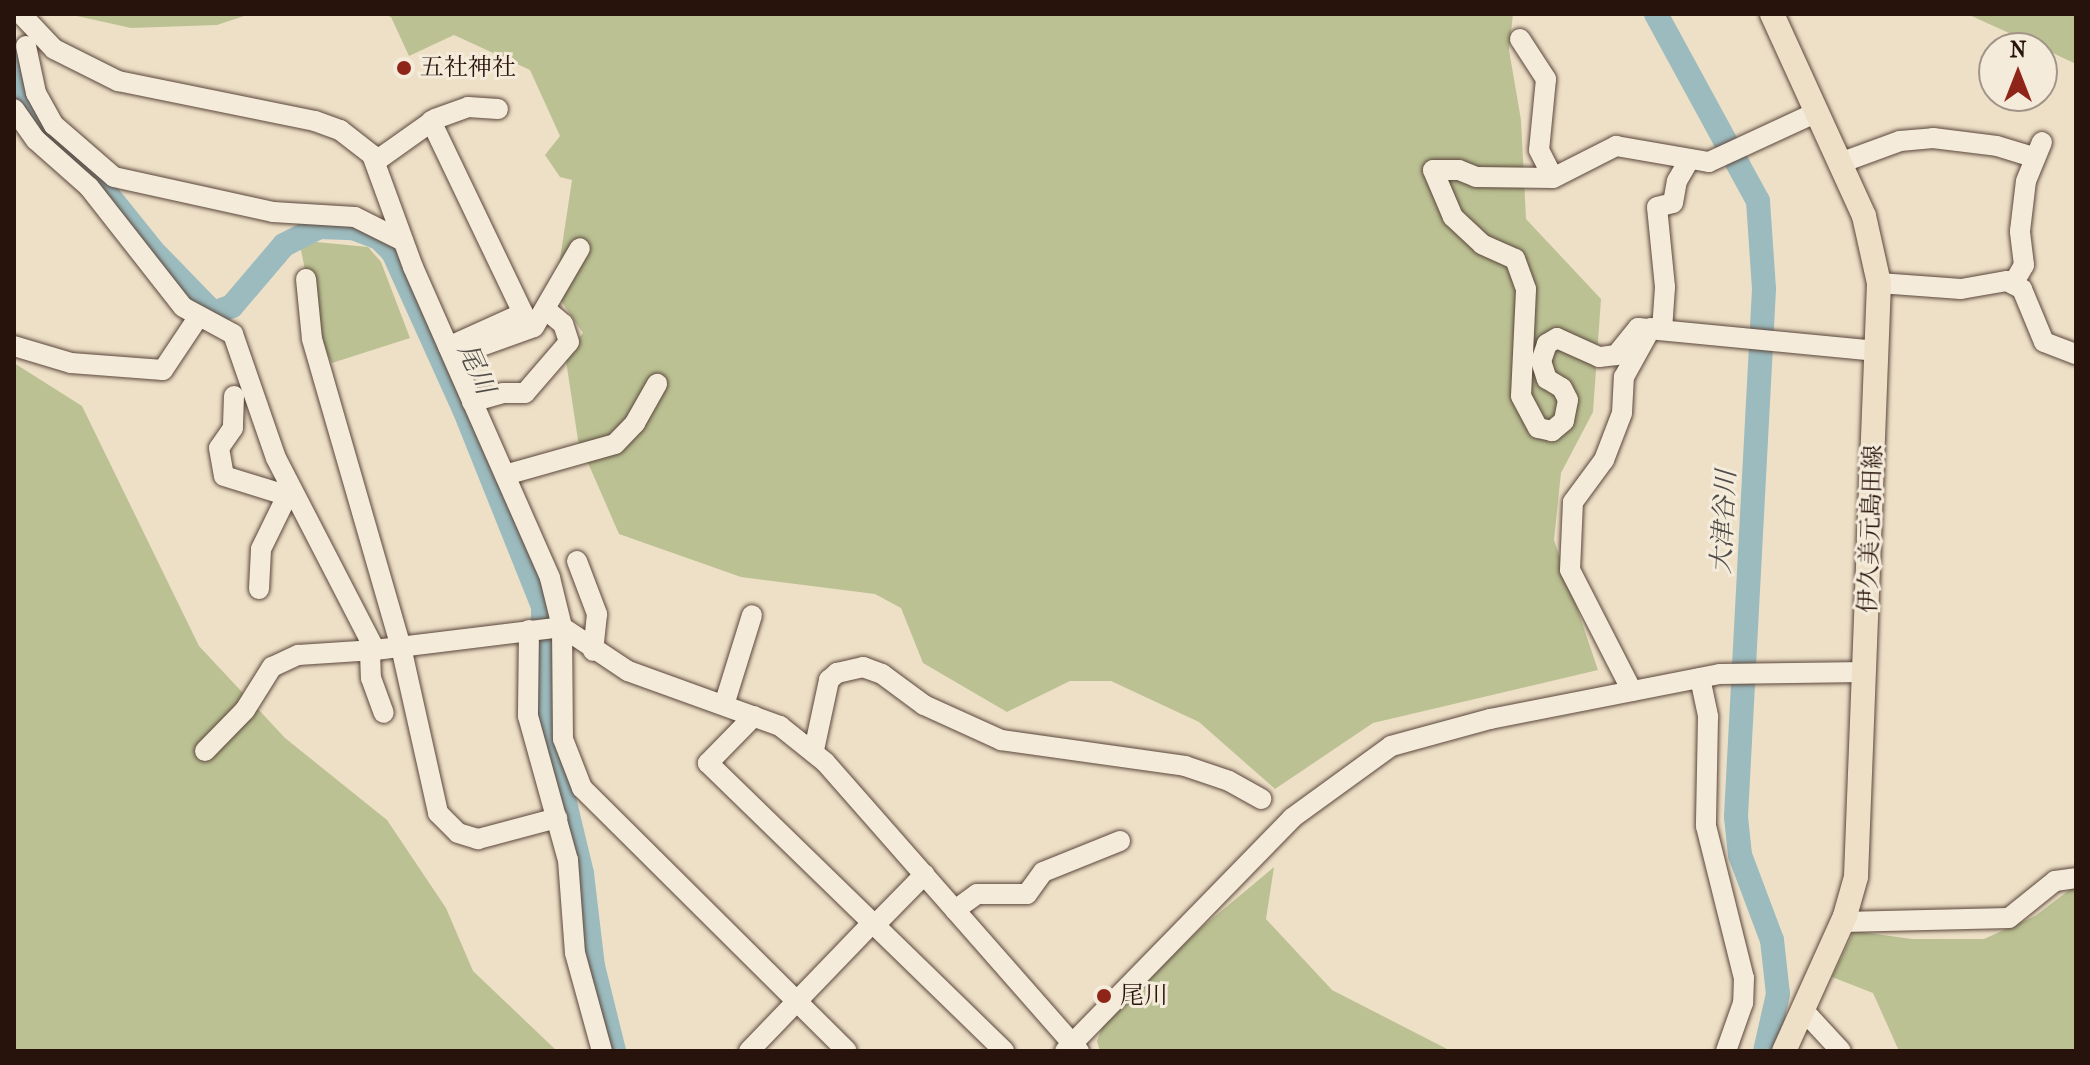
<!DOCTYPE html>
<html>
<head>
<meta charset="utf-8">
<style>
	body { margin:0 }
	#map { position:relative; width:2090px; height:1065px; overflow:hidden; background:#eee0c7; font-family:"IM FELL French Canon","Noto Serif JP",serif }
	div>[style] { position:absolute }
	.green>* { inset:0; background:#bbc193 }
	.river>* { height:24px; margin:-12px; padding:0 12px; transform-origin:12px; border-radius:12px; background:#9cbbbe }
	.roads { filter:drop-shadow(0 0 2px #5a463b) drop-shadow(0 0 2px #5a463b) }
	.minor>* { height:20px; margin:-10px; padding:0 10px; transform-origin:10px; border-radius:10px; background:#f4ebdb }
	.major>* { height:24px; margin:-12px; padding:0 12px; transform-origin:12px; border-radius:12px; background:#eee0c7 }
	.dots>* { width:22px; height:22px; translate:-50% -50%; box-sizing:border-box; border:4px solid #f4ebdb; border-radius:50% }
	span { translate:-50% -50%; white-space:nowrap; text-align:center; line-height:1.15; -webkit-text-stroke:6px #f4ebdb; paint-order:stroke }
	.poi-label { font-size:24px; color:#28130c }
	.left { translate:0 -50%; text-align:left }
	.street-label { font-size:24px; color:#28130c }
	.water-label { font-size:26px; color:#514e4a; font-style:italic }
	.frame { position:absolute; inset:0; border:16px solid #28130c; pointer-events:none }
	.north { position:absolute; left:1978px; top:32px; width:80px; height:80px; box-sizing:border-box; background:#f4ebdb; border:2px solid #a29588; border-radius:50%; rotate:0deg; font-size:22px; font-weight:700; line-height:32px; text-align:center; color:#28130c }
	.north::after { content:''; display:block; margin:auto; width:28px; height:36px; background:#8f2418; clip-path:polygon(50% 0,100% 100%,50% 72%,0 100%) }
</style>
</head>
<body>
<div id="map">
	<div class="green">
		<i style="clip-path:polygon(68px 14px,250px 14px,217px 25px,131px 28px)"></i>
		<i style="clip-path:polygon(382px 14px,1513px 14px,1509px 50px,1521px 120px,1526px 219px,1601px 299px,1593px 412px,1561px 473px,1554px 540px,1598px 670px,1373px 723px,1275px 789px,1199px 722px,1111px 681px,1070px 681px,1007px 712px,923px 663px,901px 608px,875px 594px,741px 577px,619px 534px,578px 440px,565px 354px,583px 333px,555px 292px,572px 180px,560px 177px,545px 155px,560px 136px,530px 70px,454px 35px,409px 56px,391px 17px)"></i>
		<i style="clip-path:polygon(1967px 14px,2076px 14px,2076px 64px,2042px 48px)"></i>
		<i style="clip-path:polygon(306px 241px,368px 247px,381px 262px,410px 338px,332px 363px,318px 335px,300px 245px)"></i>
		<i style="clip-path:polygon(14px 363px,82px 406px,199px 646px,285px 738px,387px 820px,446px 908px,473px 971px,557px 1051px,14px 1051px)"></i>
		<i style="clip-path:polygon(1274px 867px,1266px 919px,1332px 990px,1451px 1051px,1100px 1051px,1097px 1041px,1104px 1022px,1201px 928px)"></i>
		<i style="clip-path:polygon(2076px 885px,2076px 1051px,1899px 1051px,1873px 993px,1832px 977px,1854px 931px,1912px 939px,1984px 939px,2035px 916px)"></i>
	</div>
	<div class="river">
		<i style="left:1656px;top:14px;width:213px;rotate:61.4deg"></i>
		<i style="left:1758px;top:201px;width:88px;rotate:86.1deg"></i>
		<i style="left:1764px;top:289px;width:529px;rotate:93.04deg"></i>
		<i style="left:1736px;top:817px;width:38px;rotate:84deg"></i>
		<i style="left:1740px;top:855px;width:91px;rotate:69.4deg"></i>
		<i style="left:1772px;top:940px;width:54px;rotate:83.7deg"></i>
		<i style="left:1778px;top:994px;width:58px;rotate:102.8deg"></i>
		<i style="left:14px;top:51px;width:70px;rotate:74.2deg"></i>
		<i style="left:33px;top:118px;width:76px;rotate:43.4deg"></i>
		<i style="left:88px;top:170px;width:102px;rotate:51.3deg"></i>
		<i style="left:152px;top:250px;width:88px;rotate:45.9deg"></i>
		<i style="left:213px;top:313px;width:20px;rotate:-20deg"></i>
		<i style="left:232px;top:306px;width:80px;rotate:-49.6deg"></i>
		<i style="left:284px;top:245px;width:39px;rotate:-27deg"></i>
		<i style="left:319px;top:227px;width:34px;rotate:2deg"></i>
		<i style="left:353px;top:228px;width:28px;rotate:21deg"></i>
		<i style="left:379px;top:238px;width:20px;rotate:45deg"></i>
		<i style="left:393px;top:252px;width:172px;rotate:65.7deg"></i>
		<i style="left:464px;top:409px;width:213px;rotate:68.2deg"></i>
		<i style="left:543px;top:607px;width:104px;rotate:90deg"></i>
		<i style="left:543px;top:711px;width:168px;rotate:76.5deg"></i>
		<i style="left:582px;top:874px;width:93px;rotate:83.2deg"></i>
		<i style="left:593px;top:966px;width:88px;rotate:76.1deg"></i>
	</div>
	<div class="roads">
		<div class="minor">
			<i style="left:21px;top:14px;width:48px;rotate:46.7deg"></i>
			<i style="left:54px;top:49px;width:72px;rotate:26.6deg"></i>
			<i style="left:118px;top:81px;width:201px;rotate:11.5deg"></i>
			<i style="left:315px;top:121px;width:27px;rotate:20deg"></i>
			<i style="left:340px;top:130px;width:41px;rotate:38deg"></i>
			<i style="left:372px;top:155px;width:119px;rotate:69.9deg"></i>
			<i style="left:413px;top:267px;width:340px;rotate:66.2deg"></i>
			<i style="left:550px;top:578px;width:50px;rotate:76.2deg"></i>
			<i style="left:562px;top:627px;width:112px;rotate:89.5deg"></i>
			<i style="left:563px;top:739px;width:53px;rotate:68.8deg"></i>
			<i style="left:582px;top:788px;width:373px;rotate:44.8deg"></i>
			<i style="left:1520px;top:39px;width:48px;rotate:57deg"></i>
			<i style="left:1546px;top:79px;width:71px;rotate:95.6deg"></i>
			<i style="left:1539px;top:150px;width:31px;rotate:63deg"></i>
			<i style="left:26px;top:46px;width:48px;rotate:78deg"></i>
			<i style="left:36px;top:93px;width:37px;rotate:61deg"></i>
			<i style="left:54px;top:125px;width:79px;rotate:40.9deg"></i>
			<i style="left:114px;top:177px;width:163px;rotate:12.4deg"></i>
			<i style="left:273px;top:212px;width:82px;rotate:3.5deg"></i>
			<i style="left:355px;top:217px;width:54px;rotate:26.6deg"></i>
			<i style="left:14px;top:109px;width:38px;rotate:55deg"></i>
			<i style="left:36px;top:140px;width:71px;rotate:41.6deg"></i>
			<i style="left:89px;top:187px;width:152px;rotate:51.9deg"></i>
			<i style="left:183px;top:307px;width:57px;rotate:28.4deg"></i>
			<i style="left:233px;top:334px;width:131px;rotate:70.9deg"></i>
			<i style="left:276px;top:458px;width:216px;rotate:62.7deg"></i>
			<i style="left:375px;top:650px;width:188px;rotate:-7deg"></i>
			<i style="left:562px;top:627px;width:79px;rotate:33.7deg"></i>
			<i style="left:628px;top:671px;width:162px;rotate:19.9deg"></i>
			<i style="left:780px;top:726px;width:58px;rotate:38.7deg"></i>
			<i style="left:825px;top:762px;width:385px;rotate:48.7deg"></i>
			<i style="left:431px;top:121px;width:213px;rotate:64.4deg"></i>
			<i style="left:523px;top:313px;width:82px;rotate:155.6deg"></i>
			<i style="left:376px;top:161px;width:72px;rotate:-35.4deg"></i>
			<i style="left:435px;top:119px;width:35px;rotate:-20deg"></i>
			<i style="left:468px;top:107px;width:30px;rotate:4deg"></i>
			<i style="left:1840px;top:163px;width:64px;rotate:-20.1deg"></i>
			<i style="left:1900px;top:141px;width:33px;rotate:-5deg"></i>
			<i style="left:1933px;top:138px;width:64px;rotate:7.1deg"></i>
			<i style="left:1997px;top:146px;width:38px;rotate:17deg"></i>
			<i style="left:306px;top:279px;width:60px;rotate:84.3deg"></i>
			<i style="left:312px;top:339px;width:321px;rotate:73.9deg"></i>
			<i style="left:401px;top:647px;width:170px;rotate:77.4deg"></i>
			<i style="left:438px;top:813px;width:28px;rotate:45deg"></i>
			<i style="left:458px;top:833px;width:21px;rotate:17deg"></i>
			<i style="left:478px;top:839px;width:82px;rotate:-14.9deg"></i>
			<i style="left:1879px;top:283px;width:82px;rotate:4.2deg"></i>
			<i style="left:1961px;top:289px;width:47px;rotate:-9.9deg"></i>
			<i style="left:2007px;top:281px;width:17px;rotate:28deg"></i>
			<i style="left:2022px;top:289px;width:57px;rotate:67.5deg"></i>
			<i style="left:2044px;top:342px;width:34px;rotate:21deg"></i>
			<i style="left:2013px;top:284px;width:22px;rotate:-60deg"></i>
			<i style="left:2024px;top:265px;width:34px;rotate:-97deg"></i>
			<i style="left:2020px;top:231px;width:50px;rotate:-83.2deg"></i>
			<i style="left:2026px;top:181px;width:42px;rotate:-67.7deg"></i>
			<i style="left:1638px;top:328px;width:35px;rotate:129deg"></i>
			<i style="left:1616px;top:355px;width:17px;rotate:173deg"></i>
			<i style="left:1599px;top:357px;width:46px;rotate:-155.7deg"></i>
			<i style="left:1557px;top:338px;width:12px;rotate:149deg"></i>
			<i style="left:1547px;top:344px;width:18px;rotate:109deg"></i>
			<i style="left:1541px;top:361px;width:19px;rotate:72deg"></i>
			<i style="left:1547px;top:379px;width:17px;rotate:31deg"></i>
			<i style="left:1562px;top:388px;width:13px;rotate:63deg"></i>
			<i style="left:1568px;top:400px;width:21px;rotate:101deg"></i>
			<i style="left:1564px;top:421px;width:16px;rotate:140deg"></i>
			<i style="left:1552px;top:431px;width:14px;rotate:-168deg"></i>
			<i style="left:1538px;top:428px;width:36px;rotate:-118deg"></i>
			<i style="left:1521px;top:396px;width:107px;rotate:-87.3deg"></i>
			<i style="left:1526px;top:289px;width:32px;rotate:-110deg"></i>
			<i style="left:1515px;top:259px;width:36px;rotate:-156deg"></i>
			<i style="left:1482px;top:244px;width:40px;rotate:-137deg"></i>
			<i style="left:1453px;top:217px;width:51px;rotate:-113.1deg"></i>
			<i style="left:1433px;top:170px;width:26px"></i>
			<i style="left:1459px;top:170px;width:18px;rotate:22deg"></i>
			<i style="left:1476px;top:177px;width:77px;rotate:0.7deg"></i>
			<i style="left:1553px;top:178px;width:71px;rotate:-26.9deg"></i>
			<i style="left:1616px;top:146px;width:94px;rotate:9.8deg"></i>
			<i style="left:1709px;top:162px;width:117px;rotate:-24.8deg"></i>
			<i style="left:1638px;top:328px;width:240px;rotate:5.5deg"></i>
			<i style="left:1662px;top:330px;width:43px;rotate:-86deg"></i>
			<i style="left:1665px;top:287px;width:80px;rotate:-95.7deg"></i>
			<i style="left:1657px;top:207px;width:16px;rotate:-14deg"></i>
			<i style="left:1673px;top:203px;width:22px;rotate:-80deg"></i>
			<i style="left:1677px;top:181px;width:22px;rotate:-60deg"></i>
			<i style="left:14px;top:346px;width:59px;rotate:16.6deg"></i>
			<i style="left:71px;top:363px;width:92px;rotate:4.4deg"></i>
			<i style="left:163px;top:370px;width:61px;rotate:-56.3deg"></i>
			<i style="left:467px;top:351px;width:71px;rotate:-19.7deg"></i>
			<i style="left:534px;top:327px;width:91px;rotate:-59.8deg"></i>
			<i style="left:234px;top:396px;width:32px;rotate:92deg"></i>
			<i style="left:233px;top:428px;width:24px;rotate:125deg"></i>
			<i style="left:219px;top:448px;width:28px;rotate:80deg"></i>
			<i style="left:224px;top:476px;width:74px;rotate:17.2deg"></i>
			<i style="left:472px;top:402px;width:32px;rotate:-16deg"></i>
			<i style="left:503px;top:393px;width:22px"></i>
			<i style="left:525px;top:393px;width:67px;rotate:-49.2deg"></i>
			<i style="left:569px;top:342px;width:19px;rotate:-108deg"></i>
			<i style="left:563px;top:324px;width:23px;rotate:-140deg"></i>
			<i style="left:505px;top:475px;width:114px;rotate:-15.7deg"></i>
			<i style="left:615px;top:444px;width:29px;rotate:-46deg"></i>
			<i style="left:635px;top:423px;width:45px;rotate:-60.6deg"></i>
			<i style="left:577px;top:561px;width:57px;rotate:69.3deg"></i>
			<i style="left:597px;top:614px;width:37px;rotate:96deg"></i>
			<i style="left:259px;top:589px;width:40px;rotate:-87.1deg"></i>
			<i style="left:261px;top:549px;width:59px;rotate:-63.9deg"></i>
			<i style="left:529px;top:630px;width:86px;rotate:90.7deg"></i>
			<i style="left:528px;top:716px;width:149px;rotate:74.5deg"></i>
			<i style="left:568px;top:860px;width:93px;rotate:85.7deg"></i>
			<i style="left:575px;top:953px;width:102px;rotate:74.6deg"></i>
			<i style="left:370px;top:652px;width:26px;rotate:88deg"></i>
			<i style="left:371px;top:678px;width:37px;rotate:70deg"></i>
			<i style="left:1700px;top:678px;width:40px;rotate:78deg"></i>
			<i style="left:1708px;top:717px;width:109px;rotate:91.1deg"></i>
			<i style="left:1706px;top:826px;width:157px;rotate:76deg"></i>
			<i style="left:1744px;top:978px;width:25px;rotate:92deg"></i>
			<i style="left:1743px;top:1003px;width:51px;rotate:109.5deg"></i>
			<i style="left:1632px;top:691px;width:136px;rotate:-117.1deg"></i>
			<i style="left:1570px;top:570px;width:68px;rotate:-87.5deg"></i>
			<i style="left:1573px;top:502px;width:52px;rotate:-53.6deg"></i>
			<i style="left:1604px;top:460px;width:50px;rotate:-69deg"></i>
			<i style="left:1622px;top:413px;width:36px;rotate:-87deg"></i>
			<i style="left:1624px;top:377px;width:56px;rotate:-61.1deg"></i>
			<i style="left:724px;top:705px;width:94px;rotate:-72.7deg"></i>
			<i style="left:754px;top:716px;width:66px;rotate:134.4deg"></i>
			<i style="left:708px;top:763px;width:413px;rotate:44.2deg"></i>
			<i style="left:814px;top:750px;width:72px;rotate:-77.9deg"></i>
			<i style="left:829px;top:680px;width:11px;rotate:-41deg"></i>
			<i style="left:837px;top:673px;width:27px;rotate:-13deg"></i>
			<i style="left:863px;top:667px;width:20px;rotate:20deg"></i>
			<i style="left:882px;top:674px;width:52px;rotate:36.4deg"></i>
			<i style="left:924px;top:705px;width:85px;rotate:24.4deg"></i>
			<i style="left:1001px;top:740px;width:186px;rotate:8deg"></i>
			<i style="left:1185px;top:766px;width:46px;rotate:18.8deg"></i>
			<i style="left:1229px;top:781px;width:37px;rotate:29deg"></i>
			<i style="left:205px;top:751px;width:57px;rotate:-45.7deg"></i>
			<i style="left:245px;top:710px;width:51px;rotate:-57.9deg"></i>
			<i style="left:272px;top:667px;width:29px;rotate:-25deg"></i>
			<i style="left:298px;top:655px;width:77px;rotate:-3.7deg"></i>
			<i style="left:955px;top:910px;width:27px;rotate:-36deg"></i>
			<i style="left:977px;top:894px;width:50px"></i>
			<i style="left:1027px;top:894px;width:27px;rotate:-54deg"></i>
			<i style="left:1043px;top:872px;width:83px;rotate:-21.9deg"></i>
			<i style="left:1843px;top:922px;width:166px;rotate:-1.4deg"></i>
			<i style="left:2009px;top:918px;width:59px;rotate:-38.8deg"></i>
			<i style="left:2055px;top:881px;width:21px;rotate:-8deg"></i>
			<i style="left:875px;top:925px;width:71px;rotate:-45.6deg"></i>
			<i style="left:1804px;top:1011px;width:54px;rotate:47.2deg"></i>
			<i style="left:749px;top:1051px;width:178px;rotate:-46.1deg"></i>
			<i style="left:1065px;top:1051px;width:325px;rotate:-45.7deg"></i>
			<i style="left:1292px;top:818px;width:122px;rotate:-36deg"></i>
			<i style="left:1391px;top:746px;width:103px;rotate:-15.3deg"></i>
			<i style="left:1490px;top:719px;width:234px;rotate:-11.1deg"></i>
			<i style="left:1720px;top:674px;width:145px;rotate:-0.8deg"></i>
		</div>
		<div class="major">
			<i style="left:1772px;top:14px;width:222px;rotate:65.5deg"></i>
			<i style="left:1864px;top:216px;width:69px;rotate:77.4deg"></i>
			<i style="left:1879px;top:283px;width:594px;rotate:92.22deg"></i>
			<i style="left:1856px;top:877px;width:41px;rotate:105.8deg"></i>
			<i style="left:1845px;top:916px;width:148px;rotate:114.3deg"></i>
		</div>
	</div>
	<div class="dots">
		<i style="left:404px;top:68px;background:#8f2418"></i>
		<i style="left:1104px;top:996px;background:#8f2418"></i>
	</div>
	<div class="poi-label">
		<span class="left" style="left:420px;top:68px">五社神社</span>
		<span class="left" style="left:1120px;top:996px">尾川</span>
	</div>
	<div class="street-label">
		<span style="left:1871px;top:529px;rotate:-88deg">伊久美元島田線</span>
	</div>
	<div class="water-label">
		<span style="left:476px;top:369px;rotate:66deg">尾川</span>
		<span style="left:1724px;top:522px;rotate:-87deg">大津谷川</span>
	</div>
	<div class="frame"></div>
	<div class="north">N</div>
</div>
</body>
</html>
